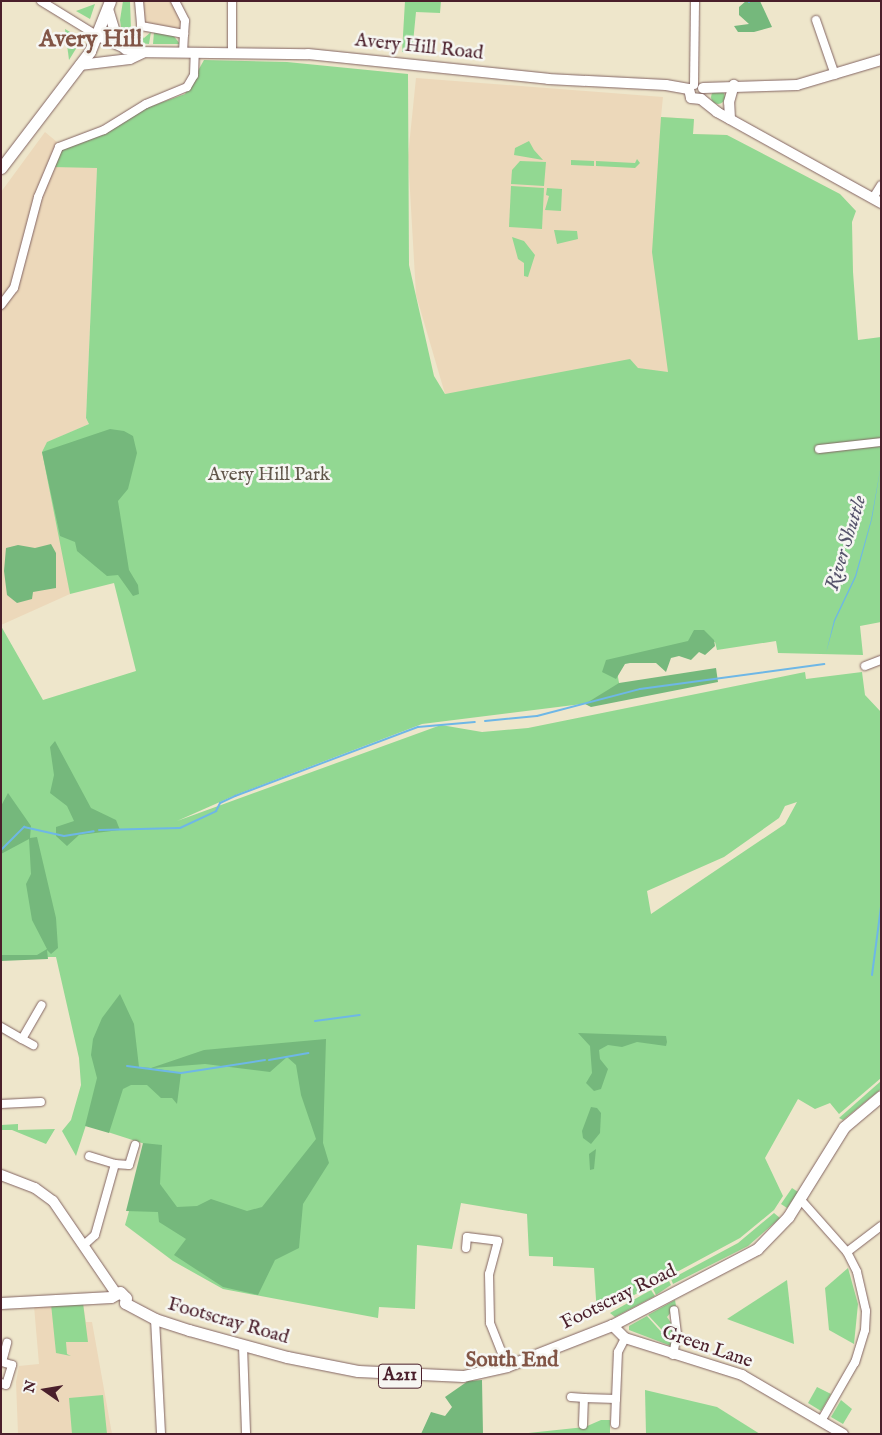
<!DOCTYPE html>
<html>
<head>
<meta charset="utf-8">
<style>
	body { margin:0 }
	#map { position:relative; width:882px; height:1435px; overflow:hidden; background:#eee6cb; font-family:"IM FELL English",serif }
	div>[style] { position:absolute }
	.built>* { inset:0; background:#ecd8ba }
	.green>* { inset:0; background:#92d892 }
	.round { border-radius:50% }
	.forest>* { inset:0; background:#75b87c }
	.water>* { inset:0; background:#6eb7e6 }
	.stream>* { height:2px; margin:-1px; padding:0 1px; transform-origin:1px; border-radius:1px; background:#6eb7e6 }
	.roads { filter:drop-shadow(0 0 1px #836563) drop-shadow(0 0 1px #836563) }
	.street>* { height:8px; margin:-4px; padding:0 4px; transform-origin:4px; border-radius:4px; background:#fff }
	.secondary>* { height:10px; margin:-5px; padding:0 5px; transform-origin:5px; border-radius:5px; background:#fff }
	.primary>* { height:11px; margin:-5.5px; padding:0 5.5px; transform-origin:5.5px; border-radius:5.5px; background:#fff }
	span { translate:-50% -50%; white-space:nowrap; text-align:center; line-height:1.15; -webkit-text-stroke:5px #f6f6f2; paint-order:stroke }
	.shield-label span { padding:1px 4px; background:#f6f6f2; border:1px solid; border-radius:4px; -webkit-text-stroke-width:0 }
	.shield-label { font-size:18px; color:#4a1f2b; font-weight:700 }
	.street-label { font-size:19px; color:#4a1f2b }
	.park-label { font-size:19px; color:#60564a }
	.water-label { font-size:20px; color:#57546c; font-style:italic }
	.quarter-label { font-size:21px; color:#825546; font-weight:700 }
	.district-label { font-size:24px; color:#825546; font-weight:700 }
	.frame { position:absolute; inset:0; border:2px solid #4a1f2b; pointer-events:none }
	.north { position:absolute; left:20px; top:1365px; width:50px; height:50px; -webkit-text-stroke:4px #f6f6f2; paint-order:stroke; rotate:283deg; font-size:14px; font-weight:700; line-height:20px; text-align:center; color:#4a1f2b }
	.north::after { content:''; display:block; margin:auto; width:18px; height:22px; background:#4a1f2b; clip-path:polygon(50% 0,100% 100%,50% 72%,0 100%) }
</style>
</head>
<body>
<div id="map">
	<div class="built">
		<i style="clip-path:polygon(139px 1px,173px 1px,185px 21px,184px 34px,146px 29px)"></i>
		<i style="clip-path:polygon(416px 78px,663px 97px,661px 117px,694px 119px,693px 134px,727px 135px,668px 372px,445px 394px,416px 295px,408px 156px)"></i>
		<i style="clip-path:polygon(45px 132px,63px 147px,97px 168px,86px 418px,89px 424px,48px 442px,70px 594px,1px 625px,1px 192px)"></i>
		<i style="clip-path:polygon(83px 1303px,86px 1322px,92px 1322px,112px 1434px,18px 1434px,16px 1382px,19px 1366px,39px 1364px,34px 1306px)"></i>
	</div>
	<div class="green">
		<i style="clip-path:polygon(123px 1px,130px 1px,131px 30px,144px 38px,151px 32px,149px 44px,129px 42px,122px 34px,120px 20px)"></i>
		<i style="clip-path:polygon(405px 1px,441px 1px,440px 13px,416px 12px,412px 53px,402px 52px)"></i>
		<i style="clip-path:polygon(95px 4px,90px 19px,76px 11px)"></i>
		<i style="clip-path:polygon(65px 29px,82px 39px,69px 60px)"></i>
		<i style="clip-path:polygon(154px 32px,173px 35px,180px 44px,153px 44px)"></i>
		<i style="clip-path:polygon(evenodd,204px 60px,287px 62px,408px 74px,409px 265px,434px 376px,445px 394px,630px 359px,638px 368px,668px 372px,652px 252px,661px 117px,694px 119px,693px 134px,727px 135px,840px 194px,856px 211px,852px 222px,853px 272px,858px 340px,881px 337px,881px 622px,860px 626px,863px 655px,778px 653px,776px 641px,717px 650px,715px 642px,615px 661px,622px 699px,422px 724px,238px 794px,177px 821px,441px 725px,482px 732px,528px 728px,805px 672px,806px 679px,862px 672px,865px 695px,881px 712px,881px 1078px,839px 1114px,830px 1103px,815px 1109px,798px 1099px,765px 1158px,783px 1196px,774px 1210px,740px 1238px,597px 1315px,594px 1268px,553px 1266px,553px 1257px,529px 1256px,527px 1214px,461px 1203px,452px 1249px,417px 1245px,415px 1309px,379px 1307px,378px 1318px,223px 1289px,173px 1261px,125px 1225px,148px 1145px,86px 1125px,76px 1156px,62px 1131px,71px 1120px,81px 1085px,79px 1058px,56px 957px,1px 957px,1px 626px,43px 700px,136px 671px,114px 583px,70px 594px,42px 452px,47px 442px,89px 424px,86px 418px,97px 168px,52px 167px,63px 147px,105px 134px,146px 108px,185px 94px,204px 60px,797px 802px,785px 824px,651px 914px,647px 891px,724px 857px,779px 818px,785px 806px,797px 802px)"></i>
		<i class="round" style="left:711px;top:90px;width:14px;height:14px"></i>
		<i style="clip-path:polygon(529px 141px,534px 150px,543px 160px,514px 155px,515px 148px)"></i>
		<i style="clip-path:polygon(637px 159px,640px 163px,635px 168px,596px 166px,596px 161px,635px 163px)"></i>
		<i style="clip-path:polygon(571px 160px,594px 161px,594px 166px,571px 165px)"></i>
		<i style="clip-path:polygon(520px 161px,546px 162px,544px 186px,511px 184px,512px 170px)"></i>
		<i style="clip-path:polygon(511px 186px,544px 188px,542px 229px,509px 227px)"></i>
		<i style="clip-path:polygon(547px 188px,562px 189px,561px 211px,545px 210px,549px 196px,546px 195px)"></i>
		<i style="clip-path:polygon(554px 230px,577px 231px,578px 239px,557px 244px)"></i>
		<i style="clip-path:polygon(512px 237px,524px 241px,535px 255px,528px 277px,524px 276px,524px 263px,518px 259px)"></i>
		<i style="clip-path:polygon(881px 1081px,881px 1089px,843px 1120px,839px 1118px)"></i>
		<i style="clip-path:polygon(18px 1124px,18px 1130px,55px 1129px,46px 1144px,12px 1130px,1px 1130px,1px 1125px)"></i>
		<i style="clip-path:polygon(792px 1188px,798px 1192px,787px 1208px,781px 1204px)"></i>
		<i style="clip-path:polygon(774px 1213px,780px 1218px,748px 1246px,673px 1284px,671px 1279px,738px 1243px)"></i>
		<i style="clip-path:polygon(848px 1268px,858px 1304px,854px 1344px,829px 1330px,825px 1288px)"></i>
		<i style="clip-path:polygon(787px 1280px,794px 1344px,727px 1319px)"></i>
		<i style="clip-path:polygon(669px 1281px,671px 1285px,656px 1295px,653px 1289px)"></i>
		<i style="clip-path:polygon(651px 1290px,655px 1296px,615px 1317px,610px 1313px)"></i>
		<i style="clip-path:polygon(675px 1300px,676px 1306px,667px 1317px,674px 1327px,674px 1343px,648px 1315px)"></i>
		<i style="clip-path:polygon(83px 1303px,88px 1342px,66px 1342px,67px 1354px,71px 1356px,56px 1353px,51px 1304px)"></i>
		<i style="clip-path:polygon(647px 1316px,672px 1344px,671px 1346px,629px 1330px,629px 1326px)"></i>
		<i style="clip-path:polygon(817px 1387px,831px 1394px,821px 1411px,808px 1403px)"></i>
		<i style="clip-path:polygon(645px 1390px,717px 1407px,760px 1434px,646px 1434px)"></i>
		<i style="clip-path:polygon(103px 1395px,107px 1434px,72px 1434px,69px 1398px)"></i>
		<i style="clip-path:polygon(841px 1400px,852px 1409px,843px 1424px,831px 1417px)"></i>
		<i style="clip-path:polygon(601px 1420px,610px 1420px,610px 1434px,519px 1434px,585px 1427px)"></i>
	</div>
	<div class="forest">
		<i style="clip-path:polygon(746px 1px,760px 1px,772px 27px,754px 32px,738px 32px,734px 26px,749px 24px,739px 15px,739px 7px)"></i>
		<i style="clip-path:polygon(110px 429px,124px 431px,133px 436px,137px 453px,128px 489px,118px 501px,129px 570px,138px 585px,139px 594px,133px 596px,118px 575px,107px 576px,77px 551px,75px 542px,60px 536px,42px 452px)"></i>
		<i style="clip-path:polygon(51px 544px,56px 553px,56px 588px,33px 592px,32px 599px,17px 603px,7px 595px,4px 571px,6px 548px,18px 545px,35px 548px)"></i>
		<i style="clip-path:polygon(694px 630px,704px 630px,714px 640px,715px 646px,705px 655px,699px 652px,691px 660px,679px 656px,671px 658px,666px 672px,656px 663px,630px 663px,625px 664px,616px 679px,602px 672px,606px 660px,688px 641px)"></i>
		<i style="clip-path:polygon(716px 668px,718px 682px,591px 707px,585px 704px,619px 683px)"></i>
		<i style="clip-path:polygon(55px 741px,91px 808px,116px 820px,120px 830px,79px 835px,67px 846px,56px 836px,56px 827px,74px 821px,67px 806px,50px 793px,54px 775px,50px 747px)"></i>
		<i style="clip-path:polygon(8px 793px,31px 826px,30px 838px,37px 837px,56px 918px,58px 948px,51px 954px,47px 950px,48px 959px,1px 961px,1px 955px,37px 955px,47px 949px,32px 920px,26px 884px,31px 874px,29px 839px,1px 854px,1px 806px)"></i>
		<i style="clip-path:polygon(120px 994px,134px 1024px,139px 1067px,151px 1068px,204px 1050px,326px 1039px,323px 1143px,329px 1163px,303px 1204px,299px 1248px,275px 1260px,258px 1295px,223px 1287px,174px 1255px,186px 1239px,159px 1222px,158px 1212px,126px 1211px,143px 1143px,162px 1145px,160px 1184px,177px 1207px,197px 1206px,211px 1199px,247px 1211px,262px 1207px,316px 1139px,301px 1095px,296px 1065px,287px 1057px,270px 1072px,205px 1064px,153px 1068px,181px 1073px,177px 1104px,172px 1098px,161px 1098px,147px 1085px,131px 1085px,123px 1089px,109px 1133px,85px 1126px,97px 1078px,91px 1055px,93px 1039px,102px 1018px)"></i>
		<i style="clip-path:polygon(578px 1033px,666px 1036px,667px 1042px,666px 1046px,637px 1042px,622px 1047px,608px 1045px,599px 1050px,600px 1059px,608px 1069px,601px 1089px,594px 1091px,586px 1083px,592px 1073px,590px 1046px)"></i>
		<i style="clip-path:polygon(591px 1107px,597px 1108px,601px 1113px,600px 1133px,591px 1144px,583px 1138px,582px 1131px)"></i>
		<i style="clip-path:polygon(596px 1149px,594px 1169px,590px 1170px,589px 1154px)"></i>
		<i style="clip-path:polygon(482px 1380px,483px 1434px,421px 1434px,431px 1412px,445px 1416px,452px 1407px,445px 1397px,468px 1381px)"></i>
	</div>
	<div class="water">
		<i style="clip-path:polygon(881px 465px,872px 519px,863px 552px,856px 577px,835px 621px,826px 653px,834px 620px,855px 576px,871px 520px)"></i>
	</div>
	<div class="stream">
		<i style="left:749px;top:1px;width:1px;rotate:90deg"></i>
		<i style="left:485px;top:721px;width:52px;rotate:-5.5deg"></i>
		<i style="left:537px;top:716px;width:106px;rotate:-14.7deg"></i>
		<i style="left:640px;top:689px;width:186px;rotate:-7.7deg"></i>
		<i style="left:99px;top:830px;width:81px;rotate:-1.4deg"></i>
		<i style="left:180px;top:828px;width:40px;rotate:-25deg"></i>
		<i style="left:216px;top:811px;width:9px;rotate:-63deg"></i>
		<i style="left:220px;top:803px;width:17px;rotate:-25deg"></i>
		<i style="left:235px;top:796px;width:196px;rotate:-20.7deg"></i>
		<i style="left:418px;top:727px;width:57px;rotate:-5deg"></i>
		<i style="left:1px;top:850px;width:33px;rotate:-45deg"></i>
		<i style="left:24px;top:827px;width:41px;rotate:12.7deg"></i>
		<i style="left:64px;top:836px;width:30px;rotate:-9deg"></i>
		<i style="left:872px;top:975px;width:69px;rotate:-82.5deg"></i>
		<i style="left:315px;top:1021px;width:45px;rotate:-7.6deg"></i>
		<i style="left:269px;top:1060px;width:40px;rotate:-10deg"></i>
		<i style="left:127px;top:1066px;width:54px;rotate:7.4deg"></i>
		<i style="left:181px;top:1073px;width:85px;rotate:-8.8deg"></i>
	</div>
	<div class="roads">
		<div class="street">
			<i style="left:41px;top:1px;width:67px;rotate:31.6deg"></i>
			<i style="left:139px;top:1px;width:25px;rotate:85deg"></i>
			<i style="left:141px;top:26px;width:44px;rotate:10.5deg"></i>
			<i style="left:184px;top:34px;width:18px;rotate:93deg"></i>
			<i style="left:175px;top:1px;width:22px;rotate:63deg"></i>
			<i style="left:185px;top:21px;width:13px;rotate:94deg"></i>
			<i style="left:816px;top:20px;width:58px;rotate:70.9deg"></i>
			<i style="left:232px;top:53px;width:52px;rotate:-90deg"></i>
			<i style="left:694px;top:85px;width:84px;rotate:-89.3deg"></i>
			<i style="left:873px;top:198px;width:15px;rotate:-58deg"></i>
			<i style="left:1px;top:305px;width:21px;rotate:-53deg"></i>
			<i style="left:14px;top:288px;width:94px;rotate:-75.2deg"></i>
			<i style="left:38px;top:197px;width:54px;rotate:-67.2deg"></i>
			<i style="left:59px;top:147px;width:48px;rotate:-20.7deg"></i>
			<i style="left:104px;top:130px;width:49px;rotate:-31.8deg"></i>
			<i style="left:146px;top:104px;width:44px;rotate:-22.5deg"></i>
			<i style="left:187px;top:87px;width:14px;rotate:-60deg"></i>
			<i style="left:194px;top:75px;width:23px;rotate:-88deg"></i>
			<i style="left:819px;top:449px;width:62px;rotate:-6.4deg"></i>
			<i style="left:865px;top:666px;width:17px;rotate:-21deg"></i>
			<i style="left:1px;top:1027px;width:24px;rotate:30deg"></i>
			<i style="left:22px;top:1039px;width:39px;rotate:-60deg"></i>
			<i style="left:22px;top:1039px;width:13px;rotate:29deg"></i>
			<i style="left:1px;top:1104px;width:40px;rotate:-2.9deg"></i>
			<i style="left:115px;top:1164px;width:14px;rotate:4deg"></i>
			<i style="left:129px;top:1165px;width:21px;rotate:-73deg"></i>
			<i style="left:800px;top:1199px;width:71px;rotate:48.4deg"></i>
			<i style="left:847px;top:1252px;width:22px;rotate:63deg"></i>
			<i style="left:857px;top:1272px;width:40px;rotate:77deg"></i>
			<i style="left:866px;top:1311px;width:19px;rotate:93deg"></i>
			<i style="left:865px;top:1330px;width:34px;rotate:107deg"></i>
			<i style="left:855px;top:1362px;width:68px;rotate:120deg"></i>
			<i style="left:85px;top:1244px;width:13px;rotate:-42deg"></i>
			<i style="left:95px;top:1235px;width:74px;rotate:-74.3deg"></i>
			<i style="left:115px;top:1164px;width:27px;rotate:-163deg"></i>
			<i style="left:466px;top:1248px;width:11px;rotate:-85deg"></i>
			<i style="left:467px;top:1237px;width:31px;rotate:7deg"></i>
			<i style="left:498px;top:1241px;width:34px;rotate:105deg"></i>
			<i style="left:489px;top:1274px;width:49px;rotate:88.8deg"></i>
			<i style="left:490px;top:1323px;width:46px;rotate:68.4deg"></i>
			<i style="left:847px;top:1252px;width:43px;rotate:-37.4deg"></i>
			<i style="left:155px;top:1319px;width:115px;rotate:87deg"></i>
			<i style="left:243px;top:1346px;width:88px;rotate:88deg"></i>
			<i style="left:673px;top:1355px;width:21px;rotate:-79deg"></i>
			<i style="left:677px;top:1334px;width:24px;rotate:-97deg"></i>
			<i style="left:1px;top:1383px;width:5px;rotate:22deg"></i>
			<i style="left:6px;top:1385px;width:21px;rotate:-73deg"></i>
			<i style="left:12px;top:1365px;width:10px;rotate:-163deg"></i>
			<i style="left:2px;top:1362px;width:20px;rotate:-75deg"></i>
			<i style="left:571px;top:1397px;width:13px;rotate:4deg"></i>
			<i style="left:615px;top:1424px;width:25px;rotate:-88deg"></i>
			<i style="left:583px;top:1425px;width:27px;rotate:-88deg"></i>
			<i style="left:584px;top:1398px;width:32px;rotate:2deg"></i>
			<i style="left:616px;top:1399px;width:47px;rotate:-87.6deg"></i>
			<i style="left:618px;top:1352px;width:16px;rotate:-63deg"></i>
		</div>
		<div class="secondary">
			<i style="left:108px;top:9px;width:34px;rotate:73deg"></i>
			<i style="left:118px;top:41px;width:11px;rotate:49deg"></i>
			<i style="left:98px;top:36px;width:39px;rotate:24deg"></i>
			<i style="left:134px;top:52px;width:174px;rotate:0.7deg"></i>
			<i style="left:308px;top:54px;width:241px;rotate:5.9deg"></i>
			<i style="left:548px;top:79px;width:118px;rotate:2.9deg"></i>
			<i style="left:666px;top:85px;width:23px;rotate:10deg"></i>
			<i style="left:80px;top:65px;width:50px;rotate:-6.8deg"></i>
			<i style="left:130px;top:59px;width:14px;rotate:-25deg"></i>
			<i style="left:703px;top:88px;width:94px;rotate:-1.8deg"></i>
			<i style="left:797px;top:85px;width:88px;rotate:-16.6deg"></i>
			<i style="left:689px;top:89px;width:9px;rotate:77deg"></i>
			<i style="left:691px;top:98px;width:10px;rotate:6deg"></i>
			<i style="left:701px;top:99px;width:21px;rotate:39deg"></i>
			<i style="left:717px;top:112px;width:188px;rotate:29deg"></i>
			<i style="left:730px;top:119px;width:17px;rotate:-93deg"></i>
			<i style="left:729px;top:102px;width:18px;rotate:-74deg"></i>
			<i style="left:1px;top:1175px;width:36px;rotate:21deg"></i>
			<i style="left:35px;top:1188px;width:22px;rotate:36deg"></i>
			<i style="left:53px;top:1201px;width:110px;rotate:55.7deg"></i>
			<i style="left:612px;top:1325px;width:18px;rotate:45deg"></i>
			<i style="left:625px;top:1338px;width:123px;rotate:17.5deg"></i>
			<i style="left:742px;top:1375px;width:117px;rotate:30.3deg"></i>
		</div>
		<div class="primary">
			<i style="left:1px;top:168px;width:147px;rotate:-52.7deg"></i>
			<i style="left:90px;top:51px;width:54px;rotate:-68.2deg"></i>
			<i style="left:111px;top:1297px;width:10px;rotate:-29deg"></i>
			<i style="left:120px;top:1292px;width:8px;rotate:45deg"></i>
			<i style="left:126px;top:1298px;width:5px;rotate:101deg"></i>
			<i style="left:1px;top:1303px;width:110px;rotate:-3.1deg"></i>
			<i style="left:125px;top:1303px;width:34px;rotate:28deg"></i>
			<i style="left:155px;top:1319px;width:36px;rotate:18deg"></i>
			<i style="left:189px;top:1330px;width:102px;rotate:15.4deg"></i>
			<i style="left:287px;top:1357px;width:72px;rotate:11.2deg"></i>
			<i style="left:358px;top:1371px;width:105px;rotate:2.7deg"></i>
			<i style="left:463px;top:1376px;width:45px;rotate:-12.8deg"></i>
			<i style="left:507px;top:1366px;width:113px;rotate:-21.3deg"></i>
			<i style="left:612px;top:1325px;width:164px;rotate:-27.7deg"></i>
			<i style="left:757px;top:1249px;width:45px;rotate:-45.9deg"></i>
			<i style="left:788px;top:1217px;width:106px;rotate:-58.1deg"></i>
			<i style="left:844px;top:1127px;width:48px;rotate:-40deg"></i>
		</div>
	</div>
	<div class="shield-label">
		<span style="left:400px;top:1376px">A211</span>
	</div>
	<div class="street-label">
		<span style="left:419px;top:48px;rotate:6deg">Avery Hill Road</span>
		<span style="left:619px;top:1298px;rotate:-26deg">Footscray Road</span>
		<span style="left:228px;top:1322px;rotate:16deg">Footscray Road</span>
		<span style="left:707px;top:1348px;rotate:19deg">Green Lane</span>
	</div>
	<div class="park-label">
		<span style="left:269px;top:476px">Avery Hill Park</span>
	</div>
	<div class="water-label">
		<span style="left:846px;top:543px;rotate:-73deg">River Shuttle</span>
	</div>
	<div class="quarter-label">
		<span style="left:512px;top:1361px">South End</span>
	</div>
	<div class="district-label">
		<span style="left:91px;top:40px">Avery Hill</span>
	</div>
	<div class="frame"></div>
	<div class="north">N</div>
</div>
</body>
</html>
